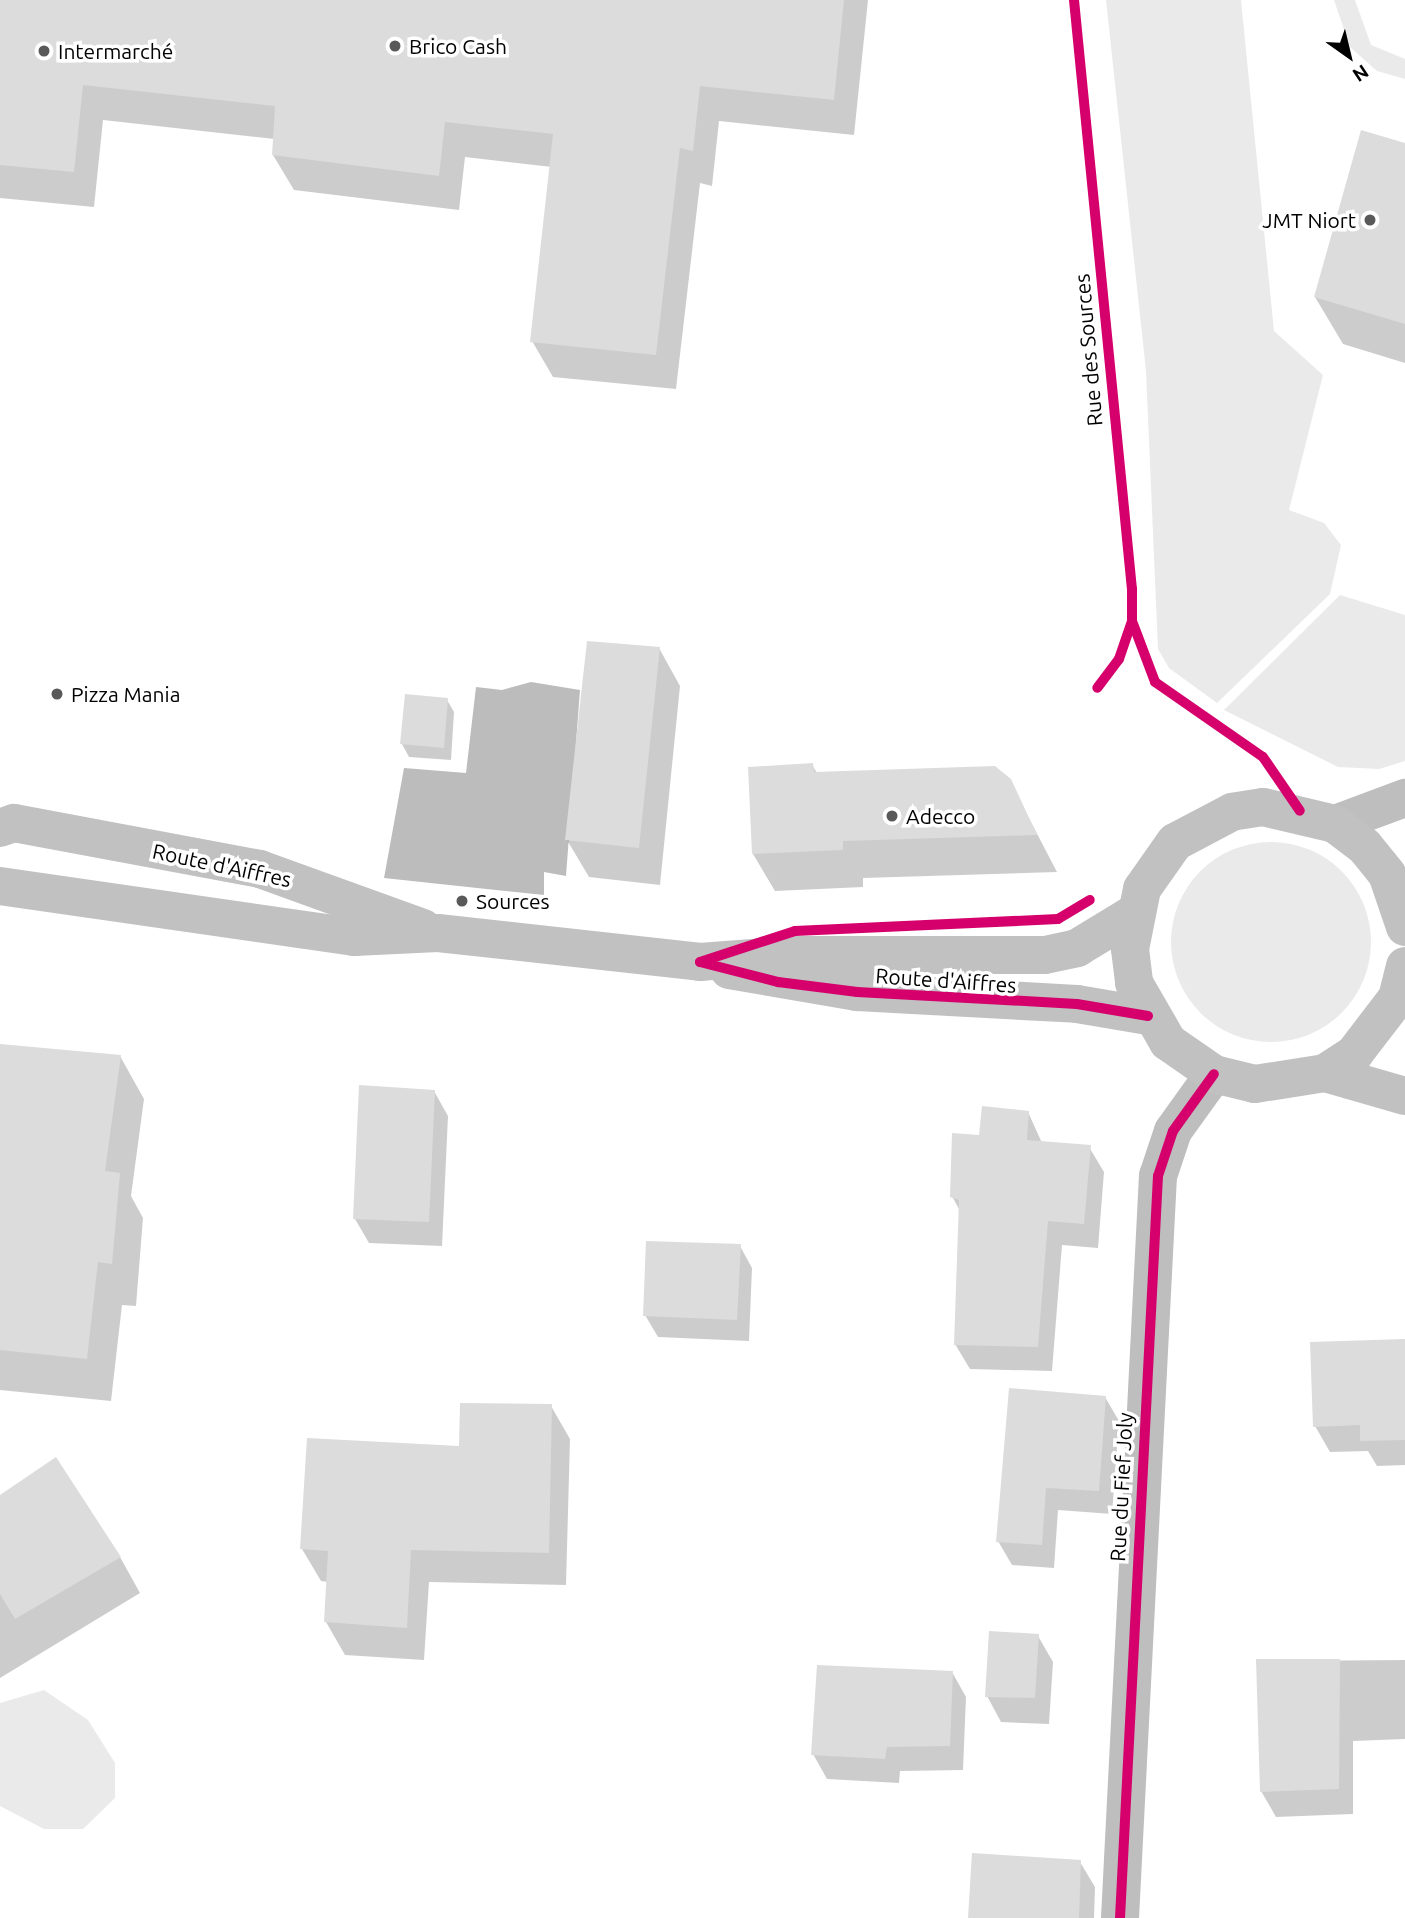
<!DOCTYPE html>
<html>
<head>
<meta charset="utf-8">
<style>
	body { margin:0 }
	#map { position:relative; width:1405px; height:1918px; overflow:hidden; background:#fff; font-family:Ubuntu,sans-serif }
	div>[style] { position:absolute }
	.green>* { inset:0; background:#eaeaea }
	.round { border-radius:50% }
	.water>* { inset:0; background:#bcbcbc }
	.shadow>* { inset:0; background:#0003 }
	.building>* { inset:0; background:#dcdcdc }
	.street>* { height:38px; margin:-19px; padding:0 19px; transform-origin:19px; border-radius:19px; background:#bebebe }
	.secondary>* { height:38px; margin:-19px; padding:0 19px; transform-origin:19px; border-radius:19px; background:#c1c1c1 }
	.cycleway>* { height:10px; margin:-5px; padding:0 5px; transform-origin:5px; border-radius:5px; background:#d6006c }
	.dots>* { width:19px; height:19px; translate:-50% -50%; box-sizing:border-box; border:4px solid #fff; border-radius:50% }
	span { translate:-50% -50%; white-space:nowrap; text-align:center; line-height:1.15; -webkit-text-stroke:7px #fff; paint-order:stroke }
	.poi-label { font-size:21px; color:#000 }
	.left { translate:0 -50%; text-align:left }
	.right { translate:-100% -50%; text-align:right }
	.street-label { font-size:21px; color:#000 }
	.north { position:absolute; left:1314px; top:21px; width:70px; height:70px; -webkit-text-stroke:5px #fff; paint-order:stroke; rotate:146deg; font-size:19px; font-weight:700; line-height:28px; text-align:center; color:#000 }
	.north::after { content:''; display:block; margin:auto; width:24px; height:32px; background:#000; clip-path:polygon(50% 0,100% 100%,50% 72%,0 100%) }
</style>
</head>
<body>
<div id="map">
	<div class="green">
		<i style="clip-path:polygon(1106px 0,1241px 0,1274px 331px,1323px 375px,1289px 510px,1324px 523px,1341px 545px,1330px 594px,1217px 703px,1169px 668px,1158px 649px,1146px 371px)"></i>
		<i style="clip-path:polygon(1334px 0,1355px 0,1371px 45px,1405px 59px,1405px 79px,1377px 71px,1350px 47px)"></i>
		<i style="clip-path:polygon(1340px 595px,1405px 615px,1405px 761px,1379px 769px,1338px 767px,1224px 710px)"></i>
		<i class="round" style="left:1171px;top:842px;width:200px;height:200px"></i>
		<i style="clip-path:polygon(44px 1690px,88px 1720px,115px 1763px,115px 1798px,83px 1829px,44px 1829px,0 1806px,0 1703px)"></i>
	</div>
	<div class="water">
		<i style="clip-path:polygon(531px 682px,580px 690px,566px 876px,544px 872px,544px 895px,384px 878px,404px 768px,466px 773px,476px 687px,502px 690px)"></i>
	</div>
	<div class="shadow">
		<i style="clip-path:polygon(0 0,868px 0,854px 135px,719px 121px,712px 186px,700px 183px,676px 389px,553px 377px,532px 341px,552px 167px,465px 157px,459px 210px,294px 190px,273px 155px,275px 139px,103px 120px,94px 207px,0 198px)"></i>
		<i style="clip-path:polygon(1405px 145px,1405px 363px,1343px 344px,1315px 297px)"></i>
		<i style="clip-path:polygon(659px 648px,680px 686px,660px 885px,589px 877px,567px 840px)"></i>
		<i style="clip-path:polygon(447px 700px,454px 712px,451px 760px,409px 757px,402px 744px)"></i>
		<i style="clip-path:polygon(812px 765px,817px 773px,1009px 780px,1057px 872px,863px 878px,863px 887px,775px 891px,753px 854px,749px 768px)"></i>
		<i style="clip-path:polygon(0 1046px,120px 1056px,144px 1099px,131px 1196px,143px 1218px,136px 1306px,122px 1305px,111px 1401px,0 1390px)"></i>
		<i style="clip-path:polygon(434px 1091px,448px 1116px,442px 1246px,369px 1243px,355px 1219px)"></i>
		<i style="clip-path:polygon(1028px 1112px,1042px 1143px,1089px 1147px,1104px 1172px,1098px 1248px,1062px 1245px,1052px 1371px,970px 1369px,955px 1344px,960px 1211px,952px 1196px,981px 1137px)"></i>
		<i style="clip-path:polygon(740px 1246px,752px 1268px,749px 1341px,658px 1337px,645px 1315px)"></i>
		<i style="clip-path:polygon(1405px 1341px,1405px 1465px,1377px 1466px,1368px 1451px,1330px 1452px,1315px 1426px)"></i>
		<i style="clip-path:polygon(1105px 1397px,1119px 1421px,1112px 1514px,1058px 1510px,1054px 1568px,1012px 1565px,998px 1541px)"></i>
		<i style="clip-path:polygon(551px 1406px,570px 1439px,566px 1585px,429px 1582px,424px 1660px,345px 1655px,326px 1622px,328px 1582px,321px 1581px,302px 1549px,461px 1448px)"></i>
		<i style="clip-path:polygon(0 1497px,120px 1557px,140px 1593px,0 1678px)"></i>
		<i style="clip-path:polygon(1038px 1636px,1053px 1662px,1049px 1724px,1001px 1722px,987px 1696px)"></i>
		<i style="clip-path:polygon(1405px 1660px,1405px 1739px,1353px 1741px,1353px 1814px,1276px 1817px,1261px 1791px,1257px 1661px)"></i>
		<i style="clip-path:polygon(952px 1672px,966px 1697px,963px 1770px,900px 1771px,899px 1783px,827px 1779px,813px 1754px)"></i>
		<i style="clip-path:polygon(1080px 1862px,1095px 1887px,1094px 1918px,970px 1918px)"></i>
	</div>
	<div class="building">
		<i style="clip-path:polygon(0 0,844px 0,834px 100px,700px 86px,693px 151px,680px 148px,656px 355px,530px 342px,553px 134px,445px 122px,439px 176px,272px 155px,275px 106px,83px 85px,74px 172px,0 165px)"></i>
		<i style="clip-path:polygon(1361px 130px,1405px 143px,1405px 324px,1314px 297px)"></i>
		<i style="clip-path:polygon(587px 641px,660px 647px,639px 848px,565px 840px)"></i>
		<i style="clip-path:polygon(405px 694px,448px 698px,444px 748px,400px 744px)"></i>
		<i style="clip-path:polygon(813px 763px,814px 772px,995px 766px,1011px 779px,1037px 835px,843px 841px,843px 850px,752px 854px,748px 767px)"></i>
		<i style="clip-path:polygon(0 1044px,121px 1055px,105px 1171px,120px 1173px,112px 1264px,98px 1262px,87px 1359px,0 1350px)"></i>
		<i style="clip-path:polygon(359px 1085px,435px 1090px,429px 1222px,353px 1219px)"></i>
		<i style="clip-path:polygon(982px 1106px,1029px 1111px,1027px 1140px,1091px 1145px,1084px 1224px,1048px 1221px,1038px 1347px,954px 1345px,959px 1200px,950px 1197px,952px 1133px,979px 1135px)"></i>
		<i style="clip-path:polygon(646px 1241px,741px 1244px,737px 1320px,643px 1316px)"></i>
		<i style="clip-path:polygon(1405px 1339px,1405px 1440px,1360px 1441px,1360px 1425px,1313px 1427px,1310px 1342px)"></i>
		<i style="clip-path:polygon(1009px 1388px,1106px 1396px,1099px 1491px,1046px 1488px,1042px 1545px,996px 1542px)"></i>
		<i style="clip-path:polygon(460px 1403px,552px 1404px,549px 1553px,411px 1550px,407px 1628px,324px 1622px,328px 1551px,300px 1549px,307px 1438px,459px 1446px)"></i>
		<i style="clip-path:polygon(56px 1457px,121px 1557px,15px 1619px,0 1594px,0 1495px)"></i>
		<i style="clip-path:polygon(989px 1631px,1039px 1634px,1035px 1698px,985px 1697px)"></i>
		<i style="clip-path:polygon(1256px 1659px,1340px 1659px,1339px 1789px,1260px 1792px)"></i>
		<i style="clip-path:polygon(817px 1665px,953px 1671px,950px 1746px,887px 1747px,885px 1759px,811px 1755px)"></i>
		<i style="clip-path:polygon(972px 1853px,1081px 1860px,1079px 1918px,968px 1918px)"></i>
	</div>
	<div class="street">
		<i style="left:1335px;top:824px;width:75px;rotate:-20.4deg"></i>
		<i style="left:1120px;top:1918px;width:743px;rotate:-87.07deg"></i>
		<i style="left:1158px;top:1176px;width:47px;rotate:-71.6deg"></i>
		<i style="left:1173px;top:1131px;width:70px;rotate:-54.3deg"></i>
	</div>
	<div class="secondary">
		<i style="left:0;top:828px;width:15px;rotate:-20deg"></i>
		<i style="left:14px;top:823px;width:250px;rotate:10.6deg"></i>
		<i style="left:260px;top:869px;width:173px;rotate:19.9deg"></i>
		<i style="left:0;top:886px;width:358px;rotate:8.2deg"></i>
		<i style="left:354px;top:937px;width:84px;rotate:-2.7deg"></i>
		<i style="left:438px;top:933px;width:264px;rotate:6.3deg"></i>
		<i style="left:700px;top:962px;width:88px;rotate:-4.5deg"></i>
		<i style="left:788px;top:955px;width:257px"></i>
		<i style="left:1045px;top:955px;width:33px;rotate:-12deg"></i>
		<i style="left:1077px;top:948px;width:66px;rotate:-31.3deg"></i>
		<i style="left:1405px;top:927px;width:56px;rotate:-108.8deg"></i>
		<i style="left:1387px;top:874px;width:36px;rotate:-129deg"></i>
		<i style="left:1364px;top:846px;width:36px;rotate:-143deg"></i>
		<i style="left:1335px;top:824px;width:74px;rotate:-166.7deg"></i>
		<i style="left:1263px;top:807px;width:31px;rotate:171deg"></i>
		<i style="left:1232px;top:812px;width:64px;rotate:152.2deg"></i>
		<i style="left:1175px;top:842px;width:57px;rotate:125.1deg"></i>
		<i style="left:1142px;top:889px;width:61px;rotate:101.3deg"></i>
		<i style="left:1130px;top:949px;width:34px;rotate:83deg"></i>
		<i style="left:1134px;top:983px;width:68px;rotate:60deg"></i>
		<i style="left:1168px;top:1042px;width:56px;rotate:34.8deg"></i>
		<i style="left:1214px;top:1074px;width:42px;rotate:13.7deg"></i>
		<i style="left:1255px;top:1084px;width:71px;rotate:-8.9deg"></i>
		<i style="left:1325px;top:1073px;width:35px;rotate:-33deg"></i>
		<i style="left:1354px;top:1054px;width:71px;rotate:-52.5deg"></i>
		<i style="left:1397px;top:998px;width:33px;rotate:-76deg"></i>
		<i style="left:729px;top:970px;width:130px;rotate:9.8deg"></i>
		<i style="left:857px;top:992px;width:220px;rotate:3.1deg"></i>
		<i style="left:1077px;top:1004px;width:72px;rotate:9.6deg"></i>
		<i style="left:1325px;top:1073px;width:83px;rotate:16deg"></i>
	</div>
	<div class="cycleway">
		<i style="left:1074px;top:0;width:592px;rotate:84.38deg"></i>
		<i style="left:1132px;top:589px;width:32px;rotate:90deg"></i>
		<i style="left:1132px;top:621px;width:40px;rotate:108.9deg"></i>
		<i style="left:1119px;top:659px;width:36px;rotate:127deg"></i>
		<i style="left:1132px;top:621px;width:65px;rotate:69.3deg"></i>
		<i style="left:1155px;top:682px;width:131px;rotate:34.8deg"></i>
		<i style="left:1263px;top:757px;width:65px;rotate:55.6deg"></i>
		<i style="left:700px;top:962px;width:81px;rotate:14.4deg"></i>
		<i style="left:778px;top:982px;width:80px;rotate:7.2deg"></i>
		<i style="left:857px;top:992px;width:220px;rotate:3.1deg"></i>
		<i style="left:1077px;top:1004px;width:72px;rotate:9.6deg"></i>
		<i style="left:700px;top:962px;width:100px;rotate:-18.1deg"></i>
		<i style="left:795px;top:931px;width:263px;rotate:-2.6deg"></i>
		<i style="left:1058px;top:919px;width:37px;rotate:-31deg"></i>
		<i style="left:1120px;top:1918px;width:743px;rotate:-87.07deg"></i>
		<i style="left:1158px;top:1176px;width:47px;rotate:-71.6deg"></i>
		<i style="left:1173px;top:1131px;width:70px;rotate:-54.3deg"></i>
	</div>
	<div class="dots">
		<i style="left:395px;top:46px;background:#595959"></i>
		<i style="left:44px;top:51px;background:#595959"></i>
		<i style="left:1370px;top:220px;background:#595959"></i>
		<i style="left:57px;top:694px;background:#595959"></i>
		<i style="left:892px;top:816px;background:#595959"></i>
		<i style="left:462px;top:901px;background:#595959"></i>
	</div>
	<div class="poi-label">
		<span class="left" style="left:409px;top:46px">Brico Cash</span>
		<span class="left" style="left:58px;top:51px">Intermarché</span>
		<span class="right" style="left:1356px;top:220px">JMT Niort</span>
		<span class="left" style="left:71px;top:694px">Pizza Mania</span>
		<span class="left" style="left:906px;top:816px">Adecco</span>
		<span class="left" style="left:476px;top:901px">Sources</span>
	</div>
	<div class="street-label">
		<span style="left:1088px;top:350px;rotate:-95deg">Rue des Sources</span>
		<span style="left:222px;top:865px;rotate:12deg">Route d'Aiffres</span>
		<span style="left:946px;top:980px;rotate:4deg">Route d'Aiffres</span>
		<span style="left:1121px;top:1487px;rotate:-87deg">Rue du Fief Joly</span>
	</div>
	<div class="north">N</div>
</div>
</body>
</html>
